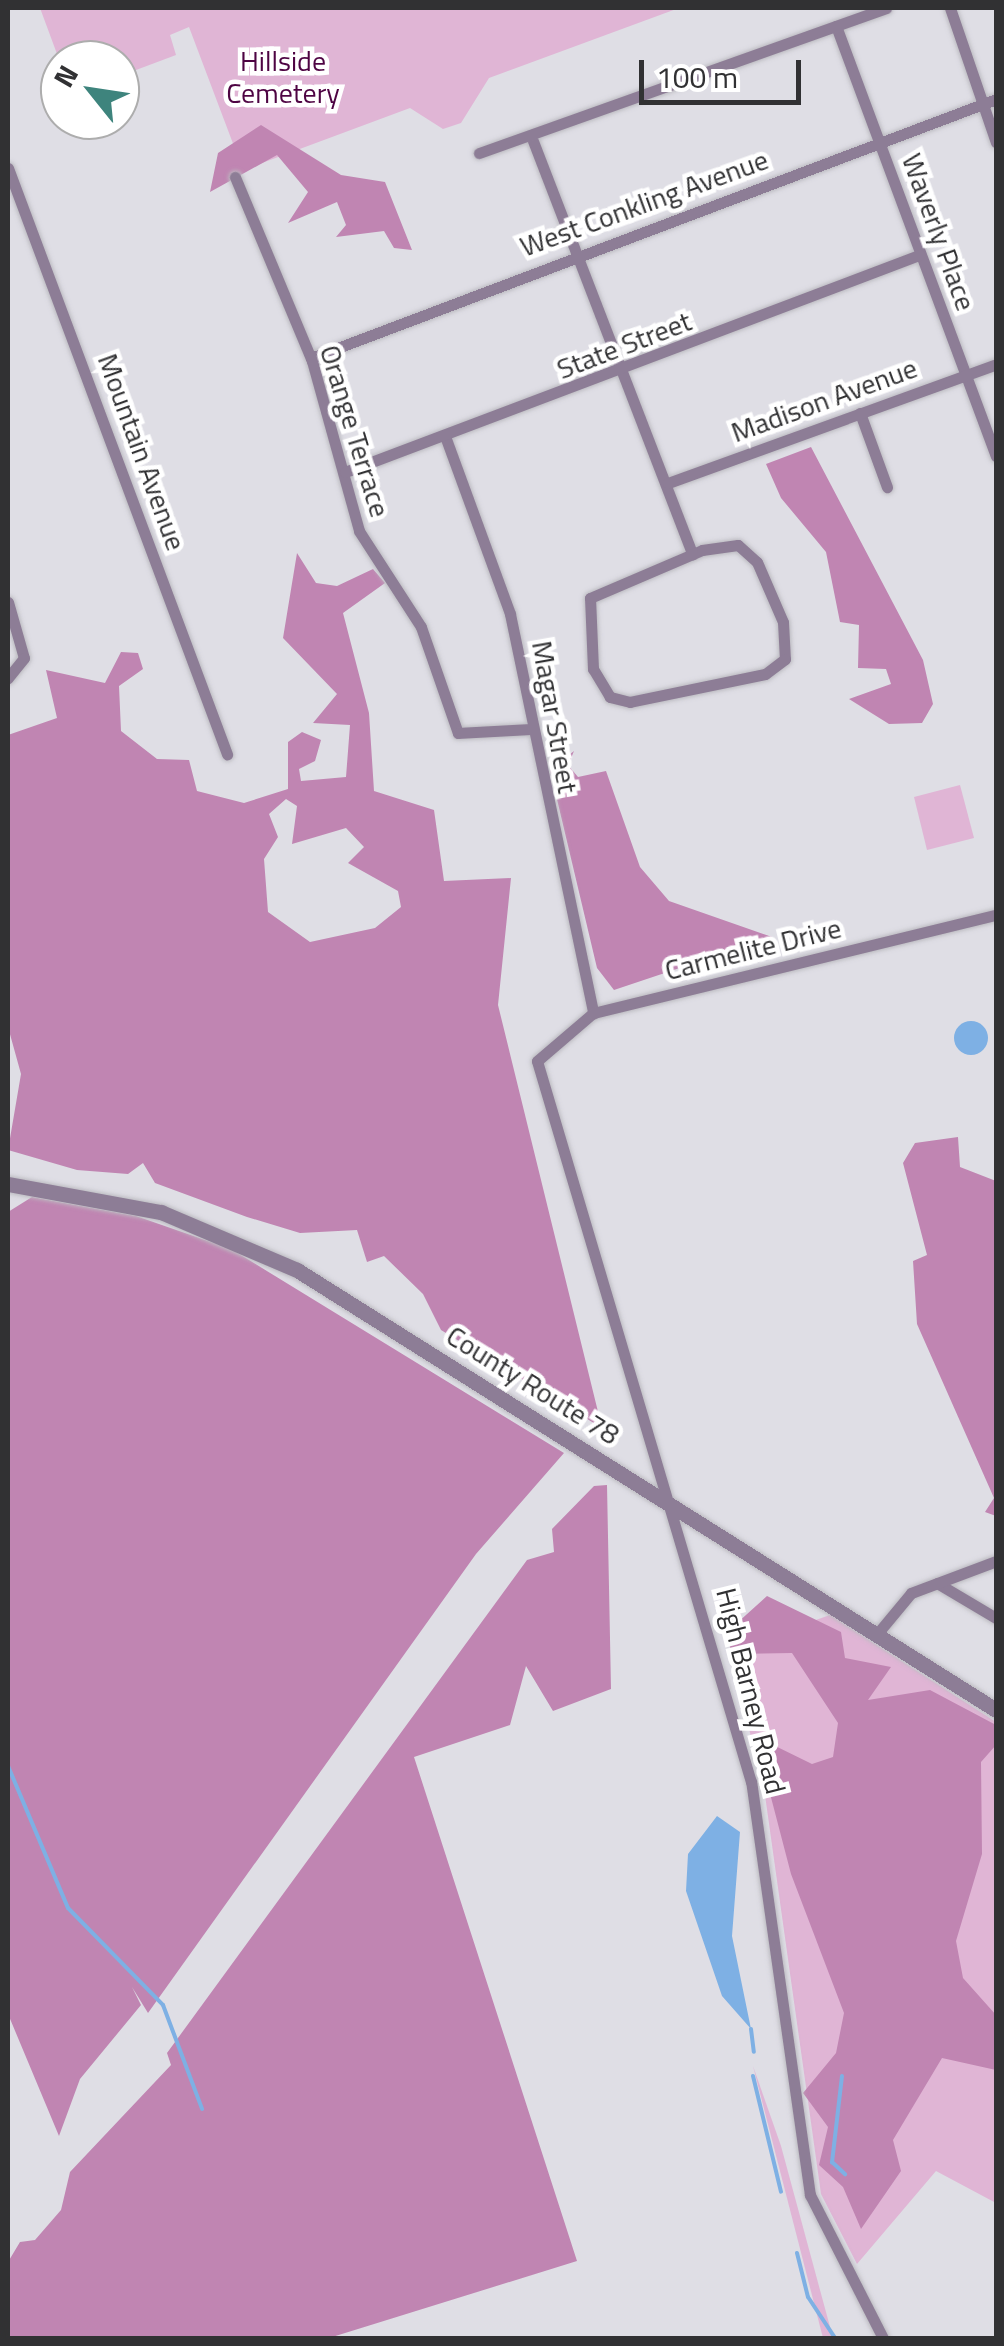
<!DOCTYPE html>
<html>
<head>
<meta charset="utf-8">
<style>
	body { margin:0 }
	#map { position:relative; width:1004px; height:2346px; overflow:hidden; background:#dfdee5; font-family:"Titillium Web",sans-serif }
	div>[style] { position:absolute }
	.green>* { inset:0; background:#e0b5d5 }
	.forest>* { inset:0; background:#c085b2 }
	.water>* { inset:0; background:#7eb0e4 }
	.round { border-radius:50% }
	.stream>* { height:4px; margin:-2px; padding:0 2px; transform-origin:2px; border-radius:2px; background:#7eb0e4 }
	.roads { filter:drop-shadow(0 0 2px #bcbbc1) drop-shadow(0 0 2px #bcbbc1) }
	.minor>* { height:11px; margin:-5.5px; padding:0 5.5px; transform-origin:5.5px; border-radius:5.5px; background:#8d7d96 }
	.tertiary>* { height:15px; margin:-7.5px; padding:0 7.5px; transform-origin:7.5px; border-radius:7.5px; background:#8d7d96 }
	span { translate:-50% -50%; white-space:nowrap; text-align:center; line-height:1.15; -webkit-text-stroke:9px #fff; paint-order:stroke }
	.park-label { font-size:28px; color:#4e0443 }
	.street-label { font-size:28px; color:#313133 }
	.frame { position:absolute; inset:0; border:10px solid #313133; pointer-events:none }
	.north { position:absolute; left:40px; top:40px; width:100px; height:100px; box-sizing:border-box; background:#fff; border:2px solid #adadad; border-radius:50%; rotate:300deg; font-size:28px; font-weight:700; line-height:40px; text-align:center; color:#313133 }
	.north::after { content:''; display:block; margin:auto; width:35px; height:45px; background:#3e847d; clip-path:polygon(50% 0,100% 100%,50% 72%,0 100%) }
	.scale { position:absolute; left:639px; top:60px; width:162px; height:45px; box-sizing:border-box; border:5px solid #313133; border-top:0; padding-left:12px; font-size:30px; line-height:35px; white-space:nowrap; color:#313133; -webkit-text-stroke:8px #fff; paint-order:stroke }
</style>
</head>
<body>
<div id="map">
	<div class="green">
		<i style="clip-path:polygon(40px 8px,679px 8px,489px 78px,461px 123px,443px 129px,410px 108px,243px 170px,189px 27px,170px 35px,176px 55px,120px 76px,120px 60px,60px 62px)"></i>
		<i style="clip-path:polygon(960px 785px,974px 838px,927px 850px,914px 797px)"></i>
		<i style="clip-path:polygon(830px 1615px,996px 1722px,996px 2203px,936px 2171px,857px 2264px,821px 2194px,763px 1781px,728px 1651px)"></i>
		<i style="clip-path:polygon(753px 2066px,781px 2146px,833px 2338px,823px 2338px)"></i>
	</div>
	<div class="forest">
		<i style="clip-path:polygon(261px 125px,341px 175px,385px 182px,412px 250px,394px 248px,384px 231px,336px 237px,346px 225px,337px 202px,288px 223px,308px 192px,277px 155px,210px 192px,218px 153px)"></i>
		<i style="clip-path:polygon(811px 447px,923px 660px,933px 704px,922px 723px,889px 724px,849px 699px,891px 684px,886px 669px,858px 668px,859px 625px,840px 622px,826px 552px,781px 498px,766px 464px)"></i>
		<i style="clip-path:polygon(evenodd,297px 553px,316px 583px,337px 586px,373px 569px,385px 583px,343px 613px,369px 713px,374px 791px,434px 810px,444px 881px,511px 878px,498px 1005px,602px 1428px,441px 1330px,423px 1294px,384px 1256px,367px 1262px,357px 1230px,300px 1233px,247px 1217px,155px 1183px,143px 1163px,128px 1174px,77px 1170px,8px 1150px,21px 1074px,8px 1027px,8px 735px,57px 718px,46px 670px,105px 683px,121px 652px,138px 653px,143px 669px,119px 686px,121px 731px,157px 759px,189px 760px,197px 791px,244px 803px,288px 789px,288px 742px,302px 732px,321px 740px,315px 761px,299px 769px,301px 781px,346px 777px,350px 725px,313px 723px,337px 694px,283px 638px,297px 553px,286px 799px,297px 806px,292px 844px,346px 828px,364px 847px,348px 863px,398px 891px,401px 907px,375px 928px,310px 942px,268px 912px,264px 859px,278px 837px,269px 814px,286px 799px)"></i>
		<i style="clip-path:polygon(574px 751px,568px 765px,578px 777px,606px 771px,640px 867px,669px 901px,772px 937px,614px 990px,597px 968px,550px 770px)"></i>
		<i style="clip-path:polygon(958px 1137px,960px 1167px,996px 1181px,996px 1516px,985px 1512px,994px 1498px,917px 1324px,913px 1261px,927px 1255px,903px 1163px,915px 1143px)"></i>
		<i style="clip-path:polygon(32px 1197px,136px 1216px,231px 1249px,564px 1453px,476px 1554px,148px 2013px,132px 1987px,141px 2005px,80px 2079px,59px 2136px,8px 2014px,8px 1212px)"></i>
		<i style="clip-path:polygon(607px 1485px,611px 1689px,553px 1711px,526px 1666px,510px 1725px,414px 1757px,577px 2261px,329px 2338px,8px 2338px,8px 2262px,20px 2242px,35px 2240px,61px 2210px,70px 2172px,171px 2065px,167px 2053px,527px 1560px,554px 1552px,552px 1529px,594px 1486px)"></i>
		<i style="clip-path:polygon(767px 1596px,841px 1632px,845px 1658px,891px 1667px,868px 1700px,930px 1690px,996px 1725px,996px 1745px,981px 1762px,982px 1854px,956px 1941px,963px 1978px,996px 2015px,996px 2070px,942px 2058px,893px 2140px,901px 2171px,861px 2229px,843px 2187px,819px 2165px,828px 2127px,803px 2093px,836px 2053px,844px 2013px,791px 1874px,755px 1736px,812px 1764px,833px 1757px,838px 1723px,792px 1653px,732px 1654px,726px 1633px)"></i>
	</div>
	<div class="water">
		<i class="round" style="left:954px;top:1021px;width:34px;height:34px"></i>
		<i style="clip-path:polygon(717px 1816px,740px 1832px,732px 1936px,751px 2029px,722px 1996px,686px 1891px,688px 1854px)"></i>
	</div>
	<div class="stream">
		<i style="left:8px;top:1766px;width:154px;rotate:67.1deg"></i>
		<i style="left:68px;top:1908px;width:136px;rotate:45.6deg"></i>
		<i style="left:163px;top:2005px;width:111px;rotate:69.4deg"></i>
		<i style="left:751px;top:2029px;width:23px;rotate:83deg"></i>
		<i style="left:753px;top:2076px;width:119px;rotate:76.4deg"></i>
		<i style="left:842px;top:2076px;width:87px;rotate:96.6deg"></i>
		<i style="left:832px;top:2162px;width:18px;rotate:43deg"></i>
		<i style="left:797px;top:2253px;width:45px;rotate:76deg"></i>
		<i style="left:808px;top:2297px;width:49px;rotate:56.6deg"></i>
	</div>
	<div class="roads">
		<div class="minor">
			<i style="left:950px;top:8px;width:142px;rotate:71.1deg"></i>
			<i style="left:836px;top:26px;width:459px;rotate:69.6deg"></i>
			<i style="left:533px;top:141px;width:443px;rotate:68.9deg"></i>
			<i style="left:479px;top:153px;width:432px;rotate:-19.6deg"></i>
			<i style="left:8px;top:168px;width:626px;rotate:69.51deg"></i>
			<i style="left:235px;top:177px;width:199px;rotate:67.3deg"></i>
			<i style="left:312px;top:361px;width:176px;rotate:74.5deg"></i>
			<i style="left:359px;top:531px;width:114px;rotate:57.1deg"></i>
			<i style="left:421px;top:627px;width:112px;rotate:70.8deg"></i>
			<i style="left:458px;top:733px;width:72px;rotate:-3.2deg"></i>
			<i style="left:311px;top:358px;width:732px;rotate:-20.71deg"></i>
			<i style="left:860px;top:413px;width:79px;rotate:70deg"></i>
			<i style="left:445px;top:436px;width:189px;rotate:69.9deg"></i>
			<i style="left:510px;top:614px;width:408px;rotate:78.2deg"></i>
			<i style="left:345px;top:472px;width:614px;rotate:-20.71deg"></i>
			<i style="left:668px;top:483px;width:349px;rotate:-19.9deg"></i>
			<i style="left:738px;top:545px;width:25px;rotate:42deg"></i>
			<i style="left:757px;top:562px;width:65px;rotate:66.6deg"></i>
			<i style="left:783px;top:622px;width:37px;rotate:87deg"></i>
			<i style="left:785px;top:659px;width:25px;rotate:143deg"></i>
			<i style="left:765px;top:674px;width:138px;rotate:168.3deg"></i>
			<i style="left:630px;top:702px;width:21px;rotate:-166deg"></i>
			<i style="left:610px;top:697px;width:33px;rotate:-121deg"></i>
			<i style="left:593px;top:669px;width:71px;rotate:-92.4deg"></i>
			<i style="left:590px;top:598px;width:122px;rotate:-23.2deg"></i>
			<i style="left:702px;top:550px;width:36px;rotate:-8deg"></i>
			<i style="left:8px;top:602px;width:58px;rotate:74.1deg"></i>
			<i style="left:24px;top:658px;width:26px;rotate:129deg"></i>
			<i style="left:937px;top:1583px;width:69px;rotate:30.7deg"></i>
			<i style="left:877px;top:1634px;width:53px;rotate:-50.3deg"></i>
			<i style="left:911px;top:1593px;width:91px;rotate:-20.6deg"></i>
			<i style="left:883px;top:2338px;width:161px;rotate:-117deg"></i>
			<i style="left:810px;top:2195px;width:417px;rotate:-98.1deg"></i>
			<i style="left:751px;top:1782px;width:752px;rotate:-106.53deg"></i>
			<i style="left:537px;top:1061px;width:74px;rotate:-40.6deg"></i>
			<i style="left:593px;top:1013px;width:415px;rotate:-13.7deg"></i>
		</div>
		<div class="tertiary">
			<i style="left:8px;top:1184px;width:156px;rotate:10.4deg"></i>
			<i style="left:161px;top:1212px;width:148px;rotate:23.1deg"></i>
			<i style="left:297px;top:1270px;width:826px;rotate:32.19deg"></i>
		</div>
	</div>
	<div class="park-label">
		<span style="left:283px;top:77px">Hillside<br>Cemetery</span>
	</div>
	<div class="street-label">
		<span style="left:644px;top:203px;rotate:-20deg">West Conkling Avenue</span>
		<span style="left:939px;top:232px;rotate:70deg">Waverly Place</span>
		<span style="left:624px;top:345px;rotate:-21deg">State Street</span>
		<span style="left:824px;top:400px;rotate:-20deg">Madison Avenue</span>
		<span style="left:355px;top:431px;rotate:73deg">Orange Terrace</span>
		<span style="left:142px;top:452px;rotate:70deg">Mountain Avenue</span>
		<span style="left:555px;top:717px;rotate:80deg">Magar Street</span>
		<span style="left:753px;top:949px;rotate:-14deg">Carmelite Drive</span>
		<span style="left:533px;top:1385px;rotate:32deg">County Route 78</span>
		<span style="left:751px;top:1691px;rotate:76deg">High Barney Road</span>
	</div>
	<div class="frame"></div>
	<div class="north">N</div>
	<div class="scale">100 m</div>
</div>
</body>
</html>
